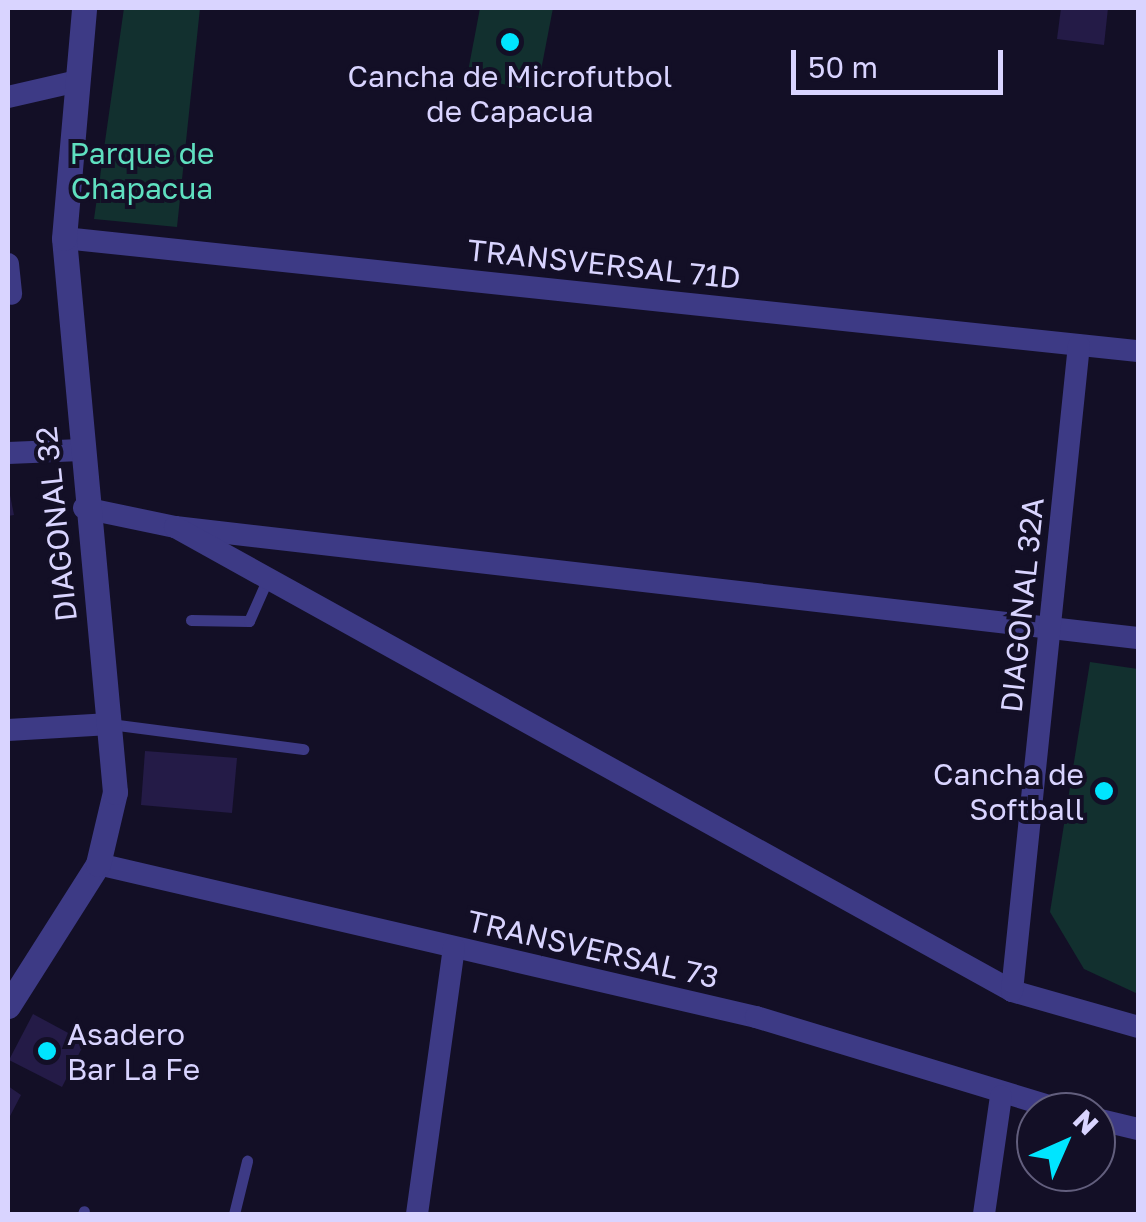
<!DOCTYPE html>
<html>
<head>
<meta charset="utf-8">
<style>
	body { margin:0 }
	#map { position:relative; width:1146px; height:1222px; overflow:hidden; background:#130f26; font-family:"Golos Text",sans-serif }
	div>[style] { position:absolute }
	.green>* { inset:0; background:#12302f }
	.building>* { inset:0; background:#241b47 }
	.service>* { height:11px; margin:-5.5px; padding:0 5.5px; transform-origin:5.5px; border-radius:5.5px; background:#3d3a85 }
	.minor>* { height:22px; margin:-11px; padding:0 11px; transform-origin:11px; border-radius:11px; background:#3d3a85 }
	.tertiary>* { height:25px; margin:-12.5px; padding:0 12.5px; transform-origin:12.5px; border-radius:12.5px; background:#3d3a85 }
	.dots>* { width:28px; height:28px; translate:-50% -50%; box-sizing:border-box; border:5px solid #130f26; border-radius:50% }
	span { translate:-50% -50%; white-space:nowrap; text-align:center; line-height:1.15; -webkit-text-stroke:8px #130f26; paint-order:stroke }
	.poi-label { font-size:30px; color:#d9d4ff }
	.right { translate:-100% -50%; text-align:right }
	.left { translate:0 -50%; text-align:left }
	.park-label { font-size:30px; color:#5fe0c0 }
	.street-label { font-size:30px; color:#d9d4ff }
	.frame { position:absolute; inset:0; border:10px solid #d9d4ff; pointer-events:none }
	.north { position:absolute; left:1016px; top:1092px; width:100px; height:100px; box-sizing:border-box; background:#130f26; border:2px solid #625e7d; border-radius:50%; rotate:45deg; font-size:28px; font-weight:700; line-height:40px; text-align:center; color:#d9d4ff }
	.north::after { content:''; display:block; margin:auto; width:35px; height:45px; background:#00e5ff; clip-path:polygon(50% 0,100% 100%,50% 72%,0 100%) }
	.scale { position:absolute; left:791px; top:50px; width:212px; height:45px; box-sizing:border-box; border:5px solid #d9d4ff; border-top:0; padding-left:12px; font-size:30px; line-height:35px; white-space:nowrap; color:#d9d4ff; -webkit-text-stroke:8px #130f26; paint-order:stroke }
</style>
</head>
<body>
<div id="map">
	<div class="green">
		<i style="clip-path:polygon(124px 8px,200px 8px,177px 227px,94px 219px)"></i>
		<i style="clip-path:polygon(480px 8px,553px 8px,537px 91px,467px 77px)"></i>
		<i style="clip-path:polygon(1090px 662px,1138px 669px,1138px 994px,1084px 969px,1050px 912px)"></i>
	</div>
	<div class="building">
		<i style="clip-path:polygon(1061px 8px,1108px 8px,1104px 45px,1057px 39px)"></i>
		<i style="clip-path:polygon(8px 485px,14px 515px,8px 516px)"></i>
		<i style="clip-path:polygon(145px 751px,237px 758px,232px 813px,141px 805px)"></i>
		<i style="clip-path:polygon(33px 1014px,85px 1042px,62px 1087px,9px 1060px)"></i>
		<i style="clip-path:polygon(8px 1086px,21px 1095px,8px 1120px)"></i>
	</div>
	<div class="service">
		<i style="left:191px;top:620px;width:58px;rotate:1deg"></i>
		<i style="left:249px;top:621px;width:47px;rotate:-66.2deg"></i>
		<i style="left:110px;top:724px;width:195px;rotate:7.4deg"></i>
		<i style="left:83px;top:1214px;width:3px;rotate:-72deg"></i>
		<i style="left:234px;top:1214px;width:55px;rotate:-76.2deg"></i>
	</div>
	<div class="minor">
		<i style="left:8px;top:97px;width:67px;rotate:-13deg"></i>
		<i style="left:64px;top:238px;width:1080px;rotate:6.01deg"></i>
		<i style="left:8px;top:264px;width:30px;rotate:84deg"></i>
		<i style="left:8px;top:453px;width:73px;rotate:-2.4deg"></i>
		<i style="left:84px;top:508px;width:93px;rotate:11.8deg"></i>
		<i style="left:175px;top:527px;width:969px;rotate:6.58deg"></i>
		<i style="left:175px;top:527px;width:957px;rotate:29deg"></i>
		<i style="left:1012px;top:991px;width:131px;rotate:15.9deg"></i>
		<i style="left:8px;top:730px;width:102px;rotate:-3.4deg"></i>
		<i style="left:98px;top:864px;width:676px;rotate:13.09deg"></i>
		<i style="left:756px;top:1017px;width:327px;rotate:16.9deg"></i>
		<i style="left:1012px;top:991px;width:649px;rotate:-84.08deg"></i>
		<i style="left:1096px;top:1119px;width:43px;rotate:13.4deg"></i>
		<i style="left:417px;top:1214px;width:269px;rotate:-82.1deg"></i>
		<i style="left:984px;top:1214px;width:119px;rotate:-81.8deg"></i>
	</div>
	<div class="tertiary">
		<i style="left:8px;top:1006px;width:168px;rotate:-57.6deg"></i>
		<i style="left:98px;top:864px;width:74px;rotate:-76.7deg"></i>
		<i style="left:115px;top:792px;width:556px;rotate:-95.26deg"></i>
		<i style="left:64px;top:238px;width:231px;rotate:-85deg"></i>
	</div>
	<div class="dots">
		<i style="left:510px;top:42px;background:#00e5ff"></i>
		<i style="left:1104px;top:791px;background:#00e5ff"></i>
		<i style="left:47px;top:1051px;background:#00e5ff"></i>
	</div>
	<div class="poi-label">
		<span style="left:510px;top:93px">Cancha de Microfutbol<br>de Capacua</span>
		<span class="right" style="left:1084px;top:791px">Cancha de<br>Softball</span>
		<span class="left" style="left:67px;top:1051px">Asadero<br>Bar La Fe</span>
	</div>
	<div class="park-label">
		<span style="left:142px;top:170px">Parque de<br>Chapacua</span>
	</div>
	<div class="street-label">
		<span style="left:604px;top:264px;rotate:6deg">TRANSVERSAL 71D</span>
		<span style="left:56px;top:524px;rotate:-96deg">DIAGONAL 32</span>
		<span style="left:1022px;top:605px;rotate:-84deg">DIAGONAL 32A</span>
		<span style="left:593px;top:949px;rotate:13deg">TRANSVERSAL 73</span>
	</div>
	<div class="frame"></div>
	<div class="north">N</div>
	<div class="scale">50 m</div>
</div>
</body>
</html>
